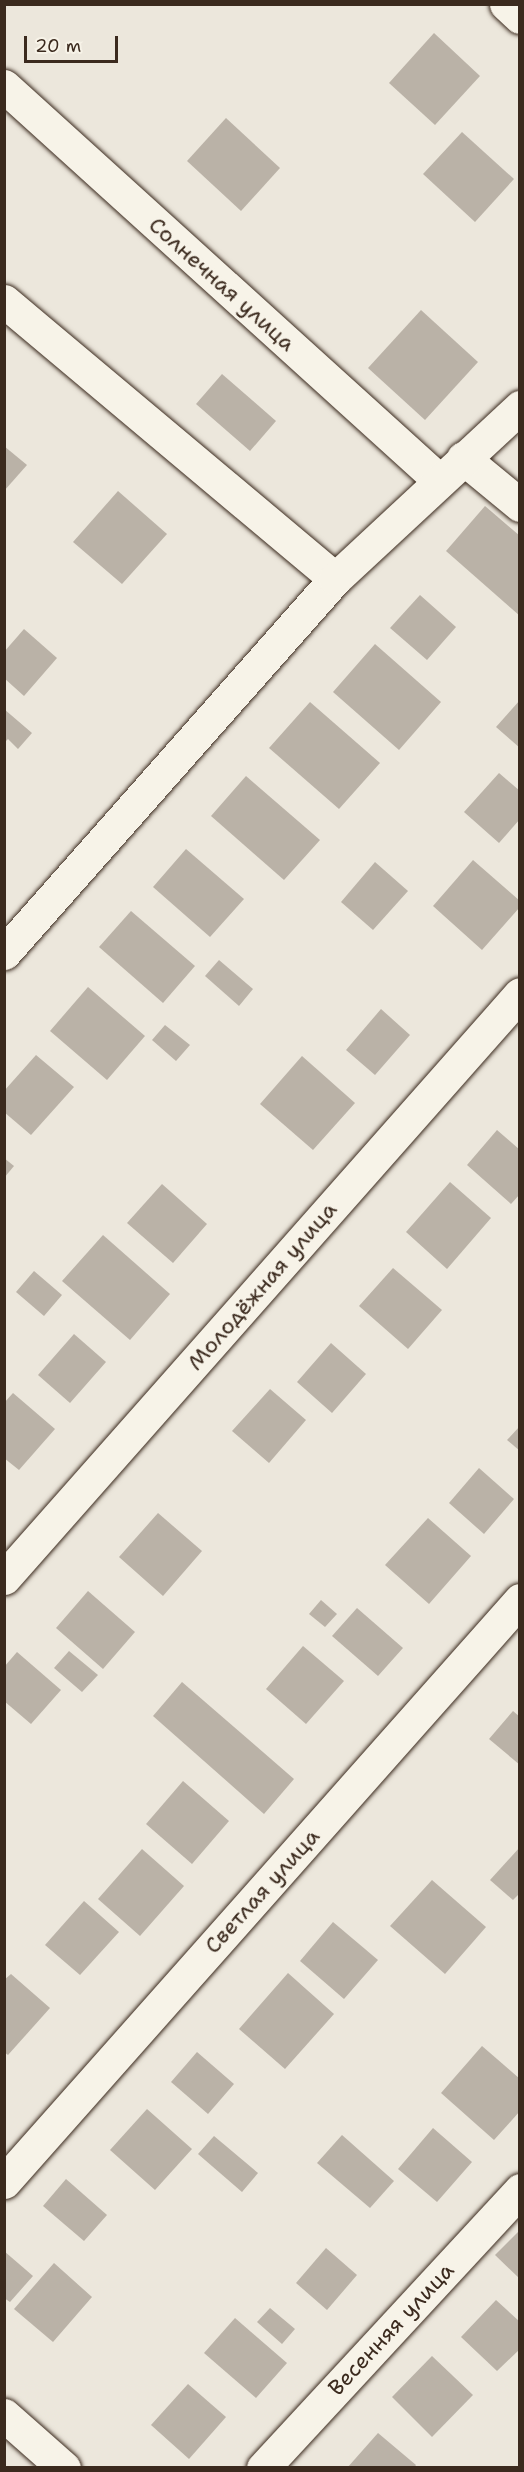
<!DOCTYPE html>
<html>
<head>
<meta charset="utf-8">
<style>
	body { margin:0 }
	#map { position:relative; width:524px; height:2472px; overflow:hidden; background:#ece7dc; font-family:"Shantell Sans",sans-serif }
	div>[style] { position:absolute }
	.building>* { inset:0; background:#bab2a7 }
	.roads { filter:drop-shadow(0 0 2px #3b2a1e) drop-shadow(0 0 2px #3b2a1e) }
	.street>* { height:33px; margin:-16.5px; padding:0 16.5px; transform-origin:16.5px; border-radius:16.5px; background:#f7f3e8 }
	span { translate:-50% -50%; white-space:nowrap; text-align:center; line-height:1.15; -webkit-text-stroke:4.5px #f7f3e8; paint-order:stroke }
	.street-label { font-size:22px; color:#3b2a1e }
	.frame { position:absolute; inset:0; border:6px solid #3b2a1e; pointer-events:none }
	.scale { position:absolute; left:24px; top:36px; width:94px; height:27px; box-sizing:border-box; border:3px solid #3b2a1e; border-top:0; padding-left:8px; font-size:18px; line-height:21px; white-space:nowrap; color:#3b2a1e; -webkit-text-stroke:4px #f7f3e8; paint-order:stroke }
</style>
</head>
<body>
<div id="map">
	<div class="building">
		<i style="clip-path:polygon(434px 33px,480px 76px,435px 125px,389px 83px)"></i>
		<i style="clip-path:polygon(226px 118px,280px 168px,241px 211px,187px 161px)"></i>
		<i style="clip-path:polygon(462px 132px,514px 179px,475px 222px,423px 174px)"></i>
		<i style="clip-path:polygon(421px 310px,478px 362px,425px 420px,368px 368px)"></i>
		<i style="clip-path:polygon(222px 374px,276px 421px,250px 451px,196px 404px)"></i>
		<i style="clip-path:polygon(4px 446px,27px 465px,4px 491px)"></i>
		<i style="clip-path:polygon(118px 491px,167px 534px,122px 584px,73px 542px)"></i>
		<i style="clip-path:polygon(485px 506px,520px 536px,520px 616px,446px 551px)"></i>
		<i style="clip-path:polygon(420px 595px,456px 627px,427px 660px,390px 628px)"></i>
		<i style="clip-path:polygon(24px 629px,57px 658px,24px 696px,4px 678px,4px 652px)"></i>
		<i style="clip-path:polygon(375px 644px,441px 702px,399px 750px,333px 692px)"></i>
		<i style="clip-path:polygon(520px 700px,520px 748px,496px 727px)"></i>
		<i style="clip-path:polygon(310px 702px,380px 763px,339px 809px,269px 748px)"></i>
		<i style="clip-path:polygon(4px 709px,32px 733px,18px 749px,8px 739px,4px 743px)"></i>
		<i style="clip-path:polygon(499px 773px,520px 791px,520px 819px,499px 843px,464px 812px)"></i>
		<i style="clip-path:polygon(246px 776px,320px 840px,284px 880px,211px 816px)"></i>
		<i style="clip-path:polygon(186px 849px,244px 899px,210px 937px,153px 887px)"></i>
		<i style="clip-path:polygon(473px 860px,520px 901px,520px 907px,482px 950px,433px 906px)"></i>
		<i style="clip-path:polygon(375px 862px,408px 891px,373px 930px,341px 902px)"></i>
		<i style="clip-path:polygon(131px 911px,195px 966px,163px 1003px,99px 947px)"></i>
		<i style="clip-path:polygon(219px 960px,253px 989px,239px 1006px,205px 976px)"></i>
		<i style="clip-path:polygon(88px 987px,145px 1036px,107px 1080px,50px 1031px)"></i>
		<i style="clip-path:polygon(381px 1009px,410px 1035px,375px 1075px,346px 1050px)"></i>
		<i style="clip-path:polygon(165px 1025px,190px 1045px,176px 1061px,152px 1040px)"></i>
		<i style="clip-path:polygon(36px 1055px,74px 1087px,31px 1135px,4px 1112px,4px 1091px)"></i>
		<i style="clip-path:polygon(302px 1056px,355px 1103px,313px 1150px,260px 1104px)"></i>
		<i style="clip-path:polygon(497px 1130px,520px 1150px,520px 1194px,511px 1204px,467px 1165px)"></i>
		<i style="clip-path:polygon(4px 1158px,14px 1166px,4px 1178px)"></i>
		<i style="clip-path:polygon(450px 1182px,491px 1218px,447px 1269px,406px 1232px)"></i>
		<i style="clip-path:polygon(162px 1184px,207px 1224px,173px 1263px,127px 1223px)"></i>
		<i style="clip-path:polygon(103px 1235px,170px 1294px,130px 1340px,62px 1281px)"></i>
		<i style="clip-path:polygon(393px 1268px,442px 1310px,408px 1349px,359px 1306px)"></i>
		<i style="clip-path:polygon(34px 1271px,62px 1295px,44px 1316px,16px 1292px)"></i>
		<i style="clip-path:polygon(74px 1334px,106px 1362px,70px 1403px,38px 1375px)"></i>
		<i style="clip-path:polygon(331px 1343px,366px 1374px,332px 1413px,297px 1382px)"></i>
		<i style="clip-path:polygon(270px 1389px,306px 1420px,269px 1463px,232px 1431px)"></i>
		<i style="clip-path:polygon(13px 1393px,55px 1429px,19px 1470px,4px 1458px,4px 1403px)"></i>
		<i style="clip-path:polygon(520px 1426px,520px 1451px,507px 1440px)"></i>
		<i style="clip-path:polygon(479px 1468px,514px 1499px,484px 1534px,449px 1503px)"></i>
		<i style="clip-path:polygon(158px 1513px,202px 1551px,163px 1596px,119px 1557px)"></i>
		<i style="clip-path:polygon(428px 1518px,471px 1556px,429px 1604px,385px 1565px)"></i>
		<i style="clip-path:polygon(88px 1591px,135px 1632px,103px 1669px,56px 1628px)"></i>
		<i style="clip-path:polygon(321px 1600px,337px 1614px,325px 1627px,309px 1614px)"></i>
		<i style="clip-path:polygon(357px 1608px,403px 1648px,378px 1676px,332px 1636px)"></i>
		<i style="clip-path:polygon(303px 1646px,344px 1681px,306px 1724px,266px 1689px)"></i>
		<i style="clip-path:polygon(69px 1651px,98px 1675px,82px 1692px,54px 1668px)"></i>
		<i style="clip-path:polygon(17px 1652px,61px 1690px,31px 1724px,4px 1701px,4px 1667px)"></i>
		<i style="clip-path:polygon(182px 1682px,294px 1779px,264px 1814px,153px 1716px)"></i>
		<i style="clip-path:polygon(513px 1711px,520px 1717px,520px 1765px,489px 1739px)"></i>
		<i style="clip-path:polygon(183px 1781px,229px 1821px,192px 1864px,146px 1824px)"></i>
		<i style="clip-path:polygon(520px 1847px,520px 1893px,513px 1900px,490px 1880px)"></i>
		<i style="clip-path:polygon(142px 1849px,184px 1886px,140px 1936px,98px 1899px)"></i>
		<i style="clip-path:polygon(432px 1880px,486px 1927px,445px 1974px,390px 1926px)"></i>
		<i style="clip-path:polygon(84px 1901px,119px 1932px,80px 1975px,45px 1945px)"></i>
		<i style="clip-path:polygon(333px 1922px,378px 1960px,344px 1999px,300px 1961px)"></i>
		<i style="clip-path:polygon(288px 1973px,334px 2014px,285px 2069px,239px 2029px)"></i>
		<i style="clip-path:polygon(11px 1974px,50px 2008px,8px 2055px,4px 2052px,4px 1980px)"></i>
		<i style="clip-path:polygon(482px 2046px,520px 2079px,520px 2111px,494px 2140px,441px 2093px)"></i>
		<i style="clip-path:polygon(197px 2052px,234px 2084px,208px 2114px,171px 2082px)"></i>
		<i style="clip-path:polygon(147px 2109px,192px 2149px,155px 2190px,110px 2150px)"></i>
		<i style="clip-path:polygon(433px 2128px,472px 2162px,437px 2202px,398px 2169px)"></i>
		<i style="clip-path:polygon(342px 2135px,394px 2181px,370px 2208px,317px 2163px)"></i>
		<i style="clip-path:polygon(214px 2136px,258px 2173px,242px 2192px,198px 2154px)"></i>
		<i style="clip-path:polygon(66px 2179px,107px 2215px,84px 2241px,43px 2206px)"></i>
		<i style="clip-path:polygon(520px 2230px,520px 2279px,495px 2255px)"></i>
		<i style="clip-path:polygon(326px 2248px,357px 2275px,327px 2310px,296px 2283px)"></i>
		<i style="clip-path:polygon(4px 2251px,33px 2276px,10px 2302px,4px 2298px)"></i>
		<i style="clip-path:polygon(54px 2263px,92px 2297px,53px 2342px,14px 2309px)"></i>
		<i style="clip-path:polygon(496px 2300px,520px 2322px,520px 2349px,497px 2371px,461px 2337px)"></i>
		<i style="clip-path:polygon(270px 2308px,295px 2329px,282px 2344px,257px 2322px)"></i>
		<i style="clip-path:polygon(235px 2318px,287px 2363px,256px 2398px,204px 2353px)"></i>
		<i style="clip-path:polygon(432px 2356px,473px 2395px,432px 2437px,392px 2397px)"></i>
		<i style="clip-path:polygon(188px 2384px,226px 2417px,189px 2459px,151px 2425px)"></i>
		<i style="clip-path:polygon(378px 2433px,416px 2465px,414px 2468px,347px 2468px)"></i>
	</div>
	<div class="roads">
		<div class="street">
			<i style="left:506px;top:4px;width:19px;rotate:43deg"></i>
			<i style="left:4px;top:86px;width:588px;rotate:42.18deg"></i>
			<i style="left:4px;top:301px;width:432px;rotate:40deg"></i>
			<i style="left:463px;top:458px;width:74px;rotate:39.5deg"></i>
			<i style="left:4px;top:953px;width:499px;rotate:-48.5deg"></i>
			<i style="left:335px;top:579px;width:253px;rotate:-42.9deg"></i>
			<i style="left:4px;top:1578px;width:779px;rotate:-48.54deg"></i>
			<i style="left:4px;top:2182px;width:778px;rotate:-48.44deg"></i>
			<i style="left:4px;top:2415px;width:80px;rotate:41.5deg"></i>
			<i style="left:263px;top:2468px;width:379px;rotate:-47.2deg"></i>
		</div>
	</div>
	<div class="street-label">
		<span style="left:222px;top:284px;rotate:42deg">Солнечная улица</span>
		<span style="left:262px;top:1286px;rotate:-49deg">Молодёжная улица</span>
		<span style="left:262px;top:1891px;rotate:-48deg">Светлая улица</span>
		<span style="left:391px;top:2329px;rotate:-47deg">Весенняя улица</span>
	</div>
	<div class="frame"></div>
	<div class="scale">20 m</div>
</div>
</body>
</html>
